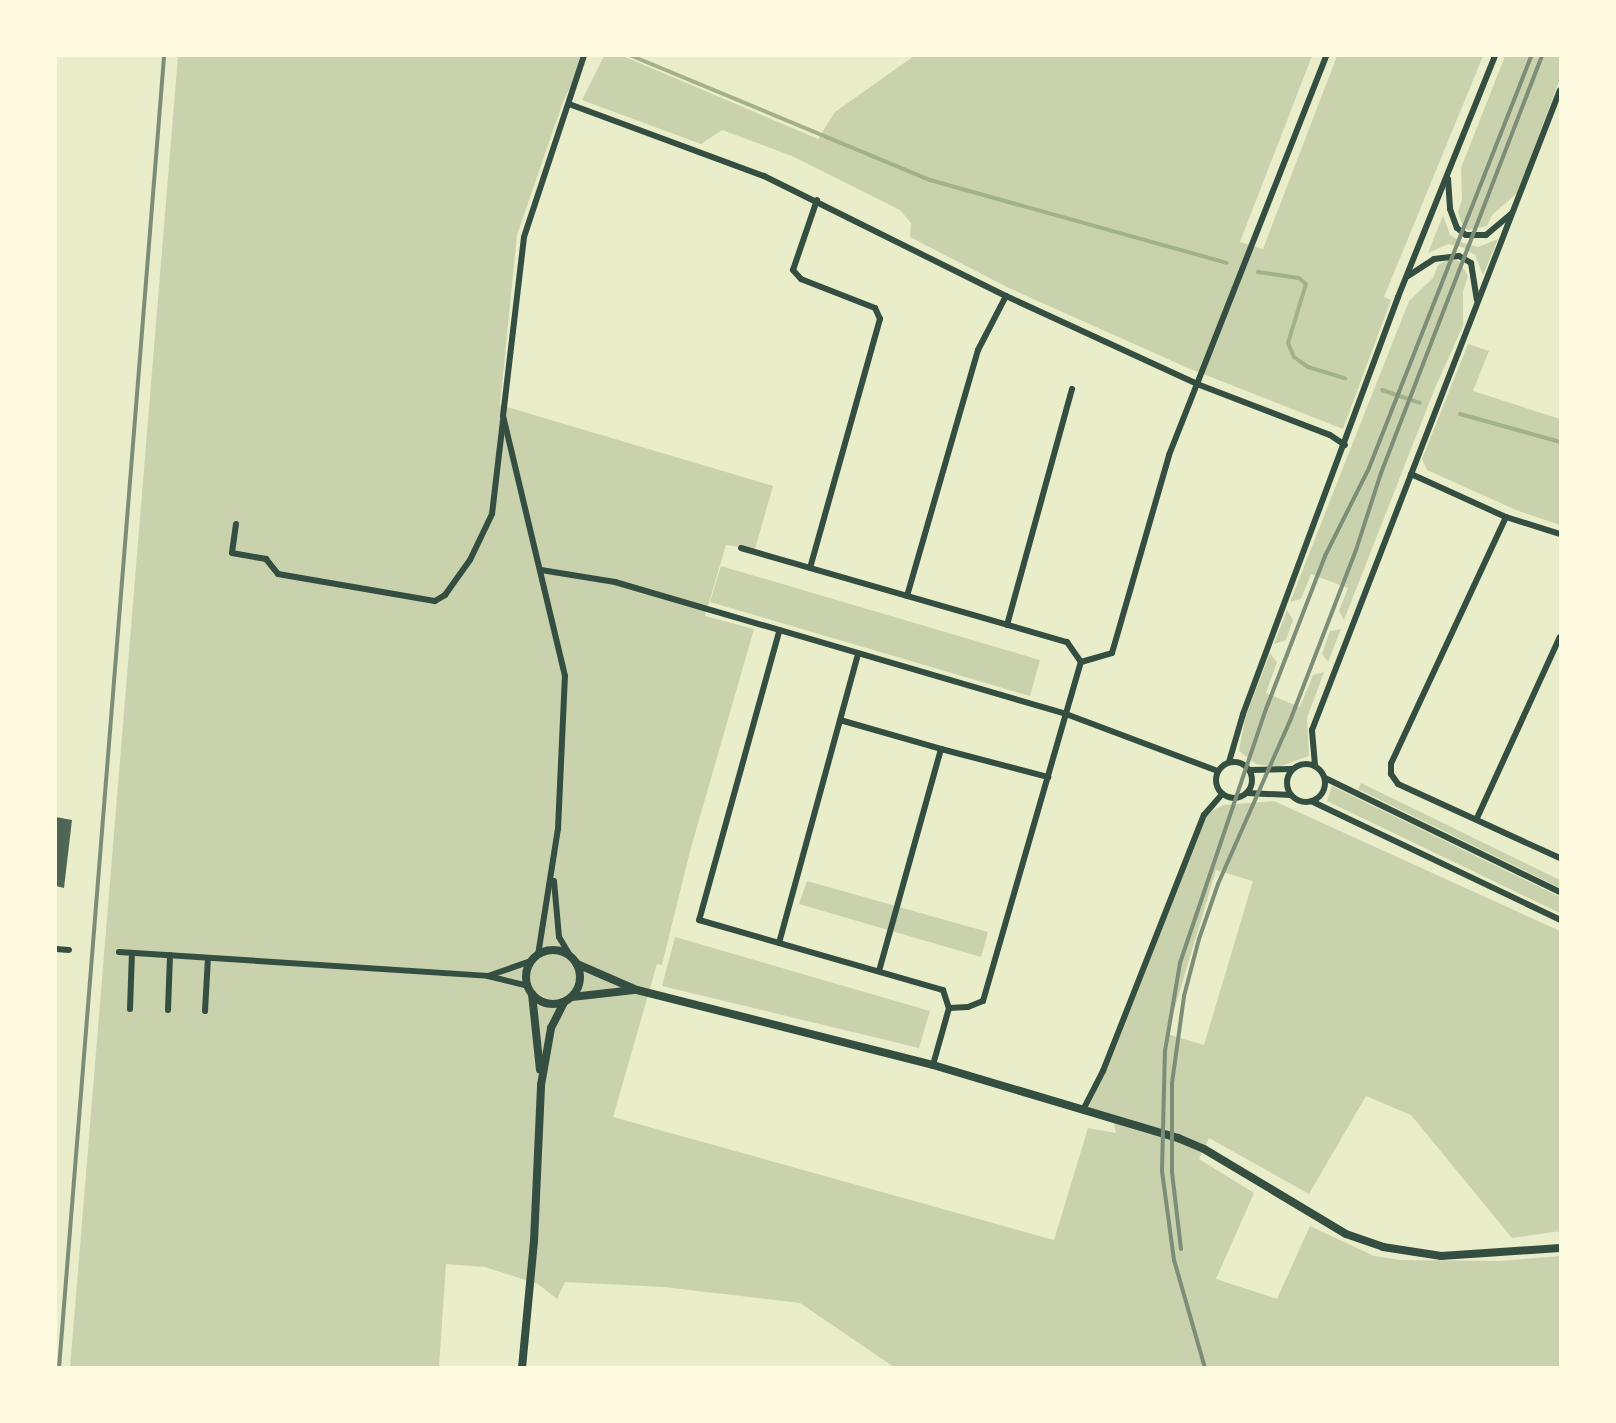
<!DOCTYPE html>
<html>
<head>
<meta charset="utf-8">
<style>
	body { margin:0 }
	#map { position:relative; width:1616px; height:1423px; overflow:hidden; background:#e9edc9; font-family:Lato,sans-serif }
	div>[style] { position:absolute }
	.green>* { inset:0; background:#cad2ad }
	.stream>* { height:4px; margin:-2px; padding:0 2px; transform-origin:2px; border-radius:2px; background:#a3b18a }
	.building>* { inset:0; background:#4f6655 }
	.minor>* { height:6px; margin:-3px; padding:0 3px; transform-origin:3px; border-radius:3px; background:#344e41 }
	.minor>.ring { margin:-3px; padding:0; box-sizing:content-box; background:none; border:6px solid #344e41; border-radius:50% }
	.tertiary>* { height:8px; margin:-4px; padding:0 4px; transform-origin:4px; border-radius:4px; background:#344e41 }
	.tertiary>.ring { margin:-4px; padding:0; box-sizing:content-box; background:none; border:8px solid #344e41; border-radius:50% }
	.rail>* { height:4px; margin:-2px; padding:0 2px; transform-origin:2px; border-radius:2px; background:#7c8e77 }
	span { translate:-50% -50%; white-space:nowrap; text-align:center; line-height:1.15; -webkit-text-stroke:4.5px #fefae0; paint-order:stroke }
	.frame { position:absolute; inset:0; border:57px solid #fefae0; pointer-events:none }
</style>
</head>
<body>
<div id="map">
	<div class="green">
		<i style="clip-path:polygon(evenodd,178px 56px,585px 56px,563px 102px,517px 235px,500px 405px,773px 486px,755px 549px,726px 545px,705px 616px,754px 629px,690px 851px,662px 965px,657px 964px,613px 1117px,1054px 1240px,1088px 1128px,1116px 1133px,1113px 1120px,1085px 1107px,1205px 814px,1224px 805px,1274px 801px,1560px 931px,1560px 1231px,1512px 1238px,1411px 1115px,1366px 1096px,1309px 1194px,1209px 1138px,1199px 1159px,1254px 1193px,1216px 1279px,1277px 1299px,1310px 1226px,1374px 1256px,1401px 1260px,1499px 1261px,1560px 1256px,1560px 1367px,894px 1367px,800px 1303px,664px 1287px,565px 1282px,557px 1299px,538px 1284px,485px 1267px,446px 1264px,439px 1367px,70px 1368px,178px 56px,1216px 870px,1253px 881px,1204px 1045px,1167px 1034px,1216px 870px)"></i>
		<i style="clip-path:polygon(604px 56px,623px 56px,818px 139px,835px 112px,914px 56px,1312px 56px,1240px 242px,1263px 249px,1337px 56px,1483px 56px,1384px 297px,1391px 300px,1343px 429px,1188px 368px,1009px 288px,910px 237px,911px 223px,900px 210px,792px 156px,722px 130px,701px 144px,582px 100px)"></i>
		<i style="clip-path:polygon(1505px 56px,1560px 56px,1560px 79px,1517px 193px,1492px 215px,1487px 226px,1468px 230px,1462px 225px,1458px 212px,1462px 200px,1461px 168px)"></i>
		<i style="clip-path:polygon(1443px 215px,1450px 235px,1463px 243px,1478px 247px,1498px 239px,1483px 275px,1475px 255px,1462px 247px,1448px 244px,1428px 253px)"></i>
		<i style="clip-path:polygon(1449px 259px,1459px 261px,1468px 276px,1463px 292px,1463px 326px,1435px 388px,1344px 620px,1339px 611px,1348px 588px,1311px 574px,1301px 599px,1290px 602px,1409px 301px,1433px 278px,1438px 265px)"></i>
		<i style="clip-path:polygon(1468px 344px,1489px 351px,1473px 391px,1560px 419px,1560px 525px,1516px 510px,1427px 470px,1422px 459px)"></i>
		<i style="clip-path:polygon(721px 566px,1040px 660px,1030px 696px,710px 602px)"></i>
		<i style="clip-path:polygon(1287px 610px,1293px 620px,1286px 640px,1274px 644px)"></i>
		<i style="clip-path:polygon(1341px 629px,1328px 662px,1322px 654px,1330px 631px)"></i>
		<i style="clip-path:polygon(1270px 653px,1277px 662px,1266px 693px,1300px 707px,1313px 675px,1324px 672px,1307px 718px,1309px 756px,1278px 767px,1256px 764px,1239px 751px,1245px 718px)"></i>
		<i style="clip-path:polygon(1361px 783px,1560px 880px,1560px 888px,1358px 789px)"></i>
		<i style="clip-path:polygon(1332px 786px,1560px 897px,1560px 913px,1327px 801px)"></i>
		<i style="clip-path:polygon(807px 881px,988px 932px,981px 957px,799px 904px)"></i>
		<i style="clip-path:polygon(675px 937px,930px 1011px,919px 1048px,662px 986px)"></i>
	</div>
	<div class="stream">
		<i style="left:632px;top:56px;width:323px;rotate:22.6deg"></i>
		<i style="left:930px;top:180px;width:308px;rotate:15.6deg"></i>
		<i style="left:1258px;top:272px;width:41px;rotate:8.3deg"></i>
		<i style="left:1299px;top:278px;width:9px;rotate:41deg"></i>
		<i style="left:1306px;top:284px;width:62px;rotate:107deg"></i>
		<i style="left:1288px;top:343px;width:15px;rotate:67deg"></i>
		<i style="left:1294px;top:357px;width:17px;rotate:36deg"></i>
		<i style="left:1308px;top:367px;width:39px;rotate:17deg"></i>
		<i style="left:1382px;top:390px;width:40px;rotate:18.9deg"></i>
		<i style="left:1460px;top:414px;width:104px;rotate:15.6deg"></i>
	</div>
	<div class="building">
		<i style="clip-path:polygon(56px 817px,72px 820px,64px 888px,56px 886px)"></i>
	</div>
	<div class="minor">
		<i style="left:569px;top:104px;width:208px;rotate:20.3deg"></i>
		<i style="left:764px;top:176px;width:270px;rotate:26.4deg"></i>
		<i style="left:1006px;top:296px;width:210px;rotate:24.7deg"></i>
		<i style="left:1197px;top:384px;width:142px;rotate:21deg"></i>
		<i style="left:1330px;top:435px;width:18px;rotate:34deg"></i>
		<i style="left:1448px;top:179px;width:30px;rotate:86deg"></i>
		<i style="left:1450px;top:209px;width:20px;rotate:70deg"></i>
		<i style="left:1457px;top:228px;width:11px;rotate:38deg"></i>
		<i style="left:1466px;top:235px;width:20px"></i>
		<i style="left:1486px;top:235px;width:33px;rotate:-40deg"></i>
		<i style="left:1408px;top:276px;width:31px;rotate:-33deg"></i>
		<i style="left:1434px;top:259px;width:25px;rotate:-7deg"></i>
		<i style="left:1459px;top:256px;width:14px;rotate:30deg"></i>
		<i style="left:1471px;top:263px;width:37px;rotate:81deg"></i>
		<i style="left:1411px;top:474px;width:104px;rotate:24.4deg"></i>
		<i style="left:1506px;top:517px;width:57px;rotate:17.5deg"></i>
		<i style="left:1506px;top:517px;width:272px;rotate:115deg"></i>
		<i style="left:1391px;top:764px;width:10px;rotate:90deg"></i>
		<i style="left:1391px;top:774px;width:12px;rotate:55deg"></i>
		<i style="left:1398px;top:784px;width:178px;rotate:24.6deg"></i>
		<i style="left:236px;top:524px;width:29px;rotate:98deg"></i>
		<i style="left:232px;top:553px;width:35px;rotate:10deg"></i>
		<i style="left:266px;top:559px;width:19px;rotate:51deg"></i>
		<i style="left:278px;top:574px;width:159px;rotate:9.8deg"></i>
		<i style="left:435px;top:601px;width:12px;rotate:-31deg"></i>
		<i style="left:445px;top:595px;width:43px;rotate:-54.5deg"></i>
		<i style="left:470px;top:560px;width:51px;rotate:-64.4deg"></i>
		<i style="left:492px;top:514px;width:95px;rotate:-83.3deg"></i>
		<i style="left:741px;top:548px;width:339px;rotate:16.1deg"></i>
		<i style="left:1067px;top:642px;width:24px;rotate:55deg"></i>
		<i style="left:810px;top:568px;width:259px;rotate:-74.3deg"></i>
		<i style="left:880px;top:319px;width:12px;rotate:-114deg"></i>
		<i style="left:875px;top:308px;width:79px;rotate:-158.6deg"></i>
		<i style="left:801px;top:279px;width:12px;rotate:-132deg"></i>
		<i style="left:793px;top:270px;width:74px;rotate:-71.1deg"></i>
		<i style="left:541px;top:570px;width:75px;rotate:9.2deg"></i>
		<i style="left:615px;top:582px;width:470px;rotate:16.3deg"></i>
		<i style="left:1066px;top:714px;width:162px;rotate:20.6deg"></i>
		<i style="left:907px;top:596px;width:256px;rotate:-73.9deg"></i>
		<i style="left:978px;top:350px;width:61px;rotate:-62.6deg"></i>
		<i style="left:1007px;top:625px;width:245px;rotate:-74.6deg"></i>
		<i style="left:779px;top:632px;width:299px;rotate:105.5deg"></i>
		<i style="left:699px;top:920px;width:254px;rotate:16deg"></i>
		<i style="left:943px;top:990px;width:19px;rotate:72deg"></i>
		<i style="left:949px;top:1008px;width:59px;rotate:105.7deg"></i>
		<i style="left:840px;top:720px;width:105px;rotate:16deg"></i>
		<i style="left:941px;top:749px;width:230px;rotate:105.6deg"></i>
		<i style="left:941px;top:749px;width:111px;rotate:14.7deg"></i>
		<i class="ring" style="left:1216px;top:762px;width:30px;height:30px"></i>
		<i style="left:1229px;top:762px;width:50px;rotate:-73.7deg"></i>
		<i style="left:1243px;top:714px;width:445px;rotate:-69.6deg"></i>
		<i style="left:1398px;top:297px;width:260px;rotate:-68.1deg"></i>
		<i class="ring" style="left:1287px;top:764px;width:32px;height:32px"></i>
		<i style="left:1315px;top:765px;width:35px;rotate:-95deg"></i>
		<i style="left:1312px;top:730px;width:686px;rotate:-68.82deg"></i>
		<i style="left:1250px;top:770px;width:42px;rotate:-1.4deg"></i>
		<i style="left:1325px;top:778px;width:261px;rotate:25.9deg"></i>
		<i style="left:1247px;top:793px;width:44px;rotate:2.6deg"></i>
		<i style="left:1311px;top:801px;width:276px;rotate:25.5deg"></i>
		<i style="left:1477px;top:818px;width:199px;rotate:-65.4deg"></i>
		<i style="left:554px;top:881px;width:56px;rotate:84.9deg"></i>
		<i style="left:559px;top:937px;width:23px;rotate:59deg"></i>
		<i style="left:779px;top:943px;width:300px;rotate:-74.7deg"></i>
		<i style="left:56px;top:949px;width:13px;rotate:4deg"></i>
		<i style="left:119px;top:952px;width:370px;rotate:3.7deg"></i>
		<i style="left:488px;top:976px;width:41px;rotate:14deg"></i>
		<i style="left:538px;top:955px;width:128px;rotate:-81deg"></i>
		<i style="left:558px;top:829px;width:153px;rotate:-87.4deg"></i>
		<i style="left:565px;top:676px;width:267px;rotate:-103.4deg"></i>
		<i style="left:503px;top:416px;width:180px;rotate:-83.3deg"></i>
		<i style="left:524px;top:237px;width:191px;rotate:-71.7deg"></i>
		<i style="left:488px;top:976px;width:46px;rotate:-19.2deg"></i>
		<i style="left:949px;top:1008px;width:19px;rotate:-3deg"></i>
		<i style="left:968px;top:1007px;width:16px;rotate:-22deg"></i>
		<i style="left:983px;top:1001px;width:353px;rotate:-73.9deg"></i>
		<i style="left:1081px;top:662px;width:32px;rotate:-16deg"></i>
		<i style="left:1112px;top:653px;width:206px;rotate:-73.9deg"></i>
		<i style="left:1169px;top:455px;width:429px;rotate:-68.5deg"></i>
		<i style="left:130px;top:1009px;width:56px;rotate:-88deg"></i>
		<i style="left:168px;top:1010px;width:55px;rotate:-87.9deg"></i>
		<i style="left:205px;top:1011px;width:53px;rotate:-86.8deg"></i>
		<i style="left:1084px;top:1108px;width:42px;rotate:-62.8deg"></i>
		<i style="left:1103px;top:1071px;width:275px;rotate:-68.5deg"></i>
		<i style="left:1204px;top:815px;width:28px;rotate:-49deg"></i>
	</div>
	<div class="tertiary">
		<i class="ring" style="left:526px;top:950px;width:46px;height:46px"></i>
		<i style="left:577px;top:964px;width:65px;rotate:23.4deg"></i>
		<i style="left:637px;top:990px;width:305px;rotate:14.2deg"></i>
		<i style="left:933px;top:1065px;width:256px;rotate:16.6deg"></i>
		<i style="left:1178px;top:1138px;width:28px;rotate:23deg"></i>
		<i style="left:1204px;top:1149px;width:165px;rotate:30.9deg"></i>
		<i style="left:1346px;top:1234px;width:39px;rotate:19deg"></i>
		<i style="left:1383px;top:1247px;width:59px;rotate:8.8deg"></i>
		<i style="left:1441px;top:1256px;width:119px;rotate:-3.8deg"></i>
		<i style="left:532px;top:994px;width:76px;rotate:84deg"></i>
		<i style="left:572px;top:997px;width:62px;rotate:-6.4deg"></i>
		<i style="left:522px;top:1368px;width:128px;rotate:-84.6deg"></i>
		<i style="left:534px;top:1241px;width:156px;rotate:-87.4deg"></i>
		<i style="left:541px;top:1085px;width:58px;rotate:-80deg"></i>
		<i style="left:551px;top:1028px;width:29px;rotate:-63deg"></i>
	</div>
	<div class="rail">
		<i style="left:1181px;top:1249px;width:78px;rotate:-96.7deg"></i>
		<i style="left:1172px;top:1172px;width:89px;rotate:-90deg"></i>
		<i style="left:1172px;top:1083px;width:88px;rotate:-82.1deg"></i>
		<i style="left:1184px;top:996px;width:59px;rotate:-75.3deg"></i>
		<i style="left:1199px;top:939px;width:58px;rotate:-70.9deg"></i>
		<i style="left:1218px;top:884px;width:178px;rotate:-66.2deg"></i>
		<i style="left:1290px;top:721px;width:183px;rotate:-68.9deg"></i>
		<i style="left:1356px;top:550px;width:81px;rotate:-72deg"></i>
		<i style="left:1381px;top:473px;width:447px;rotate:-68.9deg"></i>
		<i style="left:59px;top:1368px;width:1316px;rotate:-85.42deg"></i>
		<i style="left:1205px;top:1368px;width:112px;rotate:-106deg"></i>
		<i style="left:1174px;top:1260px;width:90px;rotate:-97.7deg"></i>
		<i style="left:1162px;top:1171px;width:120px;rotate:-88.6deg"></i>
		<i style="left:1165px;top:1051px;width:89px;rotate:-80.3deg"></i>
		<i style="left:1180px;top:963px;width:268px;rotate:-71.3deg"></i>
		<i style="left:1266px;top:709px;width:164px;rotate:-68.9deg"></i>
		<i style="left:1325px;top:556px;width:98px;rotate:-63.4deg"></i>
		<i style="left:1369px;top:468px;width:443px;rotate:-68.5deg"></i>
	</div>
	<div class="frame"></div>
</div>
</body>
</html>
